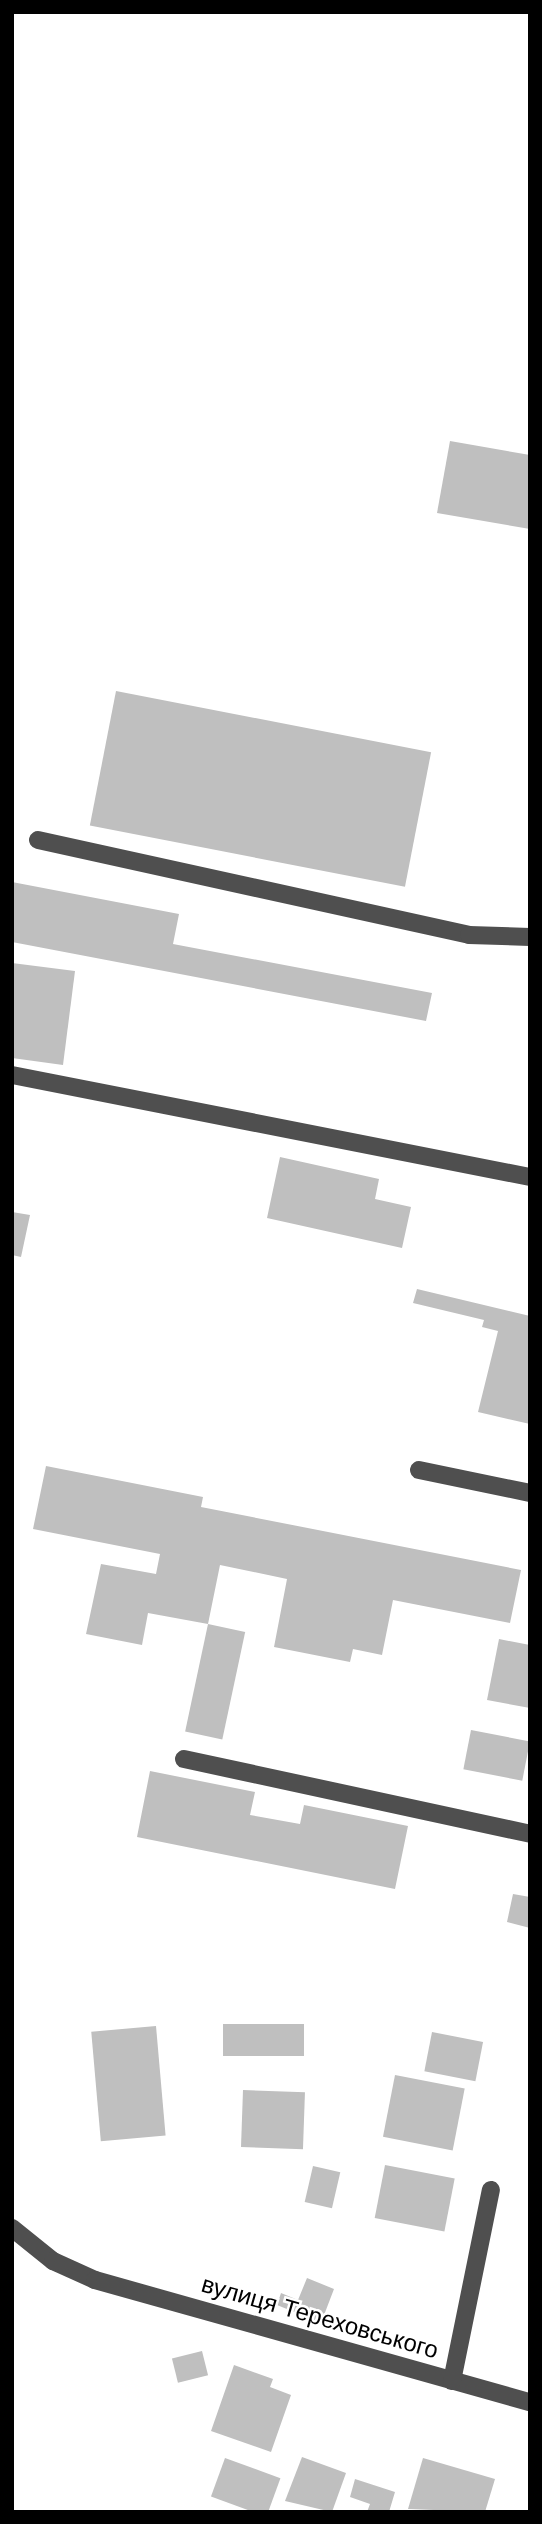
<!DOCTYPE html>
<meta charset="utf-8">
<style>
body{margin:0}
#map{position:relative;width:542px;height:2524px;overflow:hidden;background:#fff;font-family:Arial,sans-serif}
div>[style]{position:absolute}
.building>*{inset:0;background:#bfbfbf;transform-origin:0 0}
.minor>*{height:18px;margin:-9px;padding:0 9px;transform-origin:9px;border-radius:9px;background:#4f4f4f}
span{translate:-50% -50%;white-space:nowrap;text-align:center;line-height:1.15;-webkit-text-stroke:5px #fff;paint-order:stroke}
.street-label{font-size:24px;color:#000}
.frame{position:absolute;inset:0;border:14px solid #000;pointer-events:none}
</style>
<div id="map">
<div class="building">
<i style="clip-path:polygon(450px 441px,530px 455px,530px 529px,437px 513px)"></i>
<i style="left:116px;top:691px;width:321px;height:137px;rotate:11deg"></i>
<i style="clip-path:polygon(12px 882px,179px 914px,173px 944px,432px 993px,426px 1021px,12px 942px)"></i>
<i style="clip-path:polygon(12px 963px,75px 971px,63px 1065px,12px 1058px)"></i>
<i style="clip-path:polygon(280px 1157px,379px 1179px,375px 1199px,411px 1207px,402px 1248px,267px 1218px)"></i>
<i style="clip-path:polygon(12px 1212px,30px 1215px,21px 1257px,12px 1255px)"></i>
<i style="clip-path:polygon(417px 1289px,530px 1316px,530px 1424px,478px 1412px,498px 1331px,482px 1327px,484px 1320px,413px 1303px)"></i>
<i style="clip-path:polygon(46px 1466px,203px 1497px,201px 1507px,521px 1570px,510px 1623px,393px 1600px,382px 1655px,353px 1649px,350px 1662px,274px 1647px,287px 1579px,220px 1565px,208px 1624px,148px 1613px,142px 1645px,86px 1634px,101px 1564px,156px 1574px,160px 1554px,33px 1529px)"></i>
<i style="left:208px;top:1624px;width:38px;height:110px;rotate:12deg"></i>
<i style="clip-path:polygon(499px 1639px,530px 1645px,530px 1708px,487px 1700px)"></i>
<i style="left:471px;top:1730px;width:60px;height:40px;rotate:11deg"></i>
<i style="clip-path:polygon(150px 1771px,255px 1792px,250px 1815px,300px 1824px,304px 1805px,408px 1826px,395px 1889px,137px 1837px)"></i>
<i style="clip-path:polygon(513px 1894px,530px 1897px,530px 1928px,507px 1922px)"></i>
<i style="left:304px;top:2024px;width:32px;height:81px;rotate:90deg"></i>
<i style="left:156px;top:2026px;width:110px;height:65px;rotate:85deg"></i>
<i style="left:432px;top:2032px;width:52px;height:40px;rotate:11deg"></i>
<i style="left:395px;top:2075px;width:71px;height:63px;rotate:11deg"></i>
<i style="left:243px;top:2090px;width:62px;height:57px;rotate:2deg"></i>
<i style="left:385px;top:2165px;width:71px;height:54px;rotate:11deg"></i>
<i style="left:313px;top:2166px;width:28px;height:37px;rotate:13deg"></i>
<i style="clip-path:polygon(307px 2278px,334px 2289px,321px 2323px,277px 2305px,281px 2293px,298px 2300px)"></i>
<i style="left:202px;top:2351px;width:25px;height:31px;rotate:76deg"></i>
<i style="clip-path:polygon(234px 2365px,273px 2379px,270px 2387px,291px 2395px,271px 2452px,211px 2431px)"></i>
<i style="clip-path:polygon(302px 2457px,346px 2473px,332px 2512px,285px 2501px)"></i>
<i style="left:225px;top:2458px;width:59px;height:41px;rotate:20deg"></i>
<i style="clip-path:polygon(423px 2458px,495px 2479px,485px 2512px,408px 2509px)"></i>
<i style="clip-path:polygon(355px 2479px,395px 2492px,389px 2512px,367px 2512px,370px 2504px,350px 2497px)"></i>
</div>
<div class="minor">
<i style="left:38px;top:840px;width:441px;rotate:12.4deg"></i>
<i style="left:469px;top:935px;width:61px;rotate:1.9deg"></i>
<i style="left:12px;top:1075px;width:528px;rotate:11.14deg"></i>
<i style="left:419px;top:1470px;width:113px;rotate:11.7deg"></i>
<i style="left:184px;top:1759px;width:354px;rotate:12.2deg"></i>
<i style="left:12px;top:2228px;width:53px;rotate:38.8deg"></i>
<i style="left:53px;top:2261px;width:46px;rotate:24.3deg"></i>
<i style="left:95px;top:2280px;width:452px;rotate:15.7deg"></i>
<i style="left:452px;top:2381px;width:195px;rotate:-78.5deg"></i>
</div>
<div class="street-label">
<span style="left:320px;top:2317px;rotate:16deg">вулиця Тереховського</span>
</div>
<div class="frame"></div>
</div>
